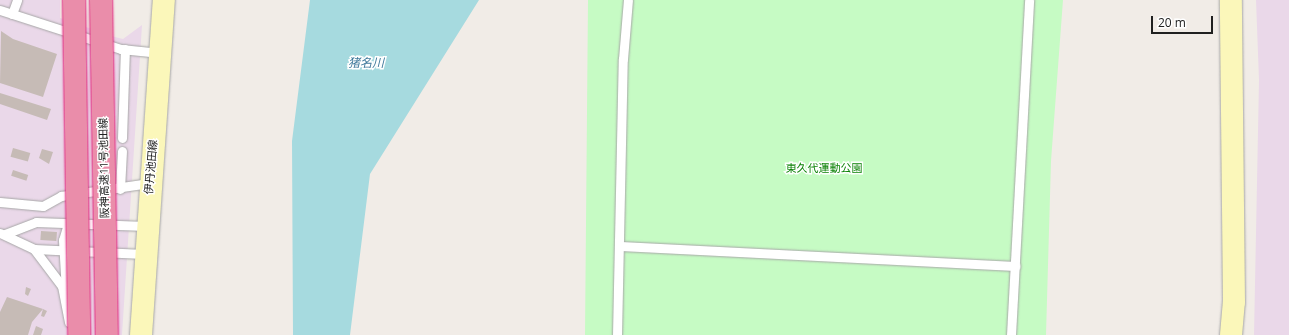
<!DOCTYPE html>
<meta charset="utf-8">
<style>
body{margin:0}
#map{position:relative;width:1289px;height:335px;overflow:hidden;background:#f1ece7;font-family:"Open Sans","Noto Sans JP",sans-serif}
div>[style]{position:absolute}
.industrial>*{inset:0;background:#ead8e9}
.park>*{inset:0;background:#c6fbc4}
.water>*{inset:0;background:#a6dadf}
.building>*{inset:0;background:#c6bbb6;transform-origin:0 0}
.roads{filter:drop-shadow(0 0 1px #a7a7a7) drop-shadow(0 0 1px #a7a7a7)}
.lane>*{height:9px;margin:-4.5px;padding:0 4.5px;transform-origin:4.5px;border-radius:4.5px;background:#fff}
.secondary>*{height:22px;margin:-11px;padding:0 11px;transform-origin:11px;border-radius:11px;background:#fbf7ba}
.bridges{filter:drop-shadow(0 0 1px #e0237b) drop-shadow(0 0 1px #e0237b)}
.highway-bridge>*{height:22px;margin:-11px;padding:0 11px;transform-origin:11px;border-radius:11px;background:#ea8daa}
span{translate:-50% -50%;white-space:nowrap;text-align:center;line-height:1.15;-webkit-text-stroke:3px #fff;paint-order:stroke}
.street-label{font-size:11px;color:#202020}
.park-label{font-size:11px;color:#0e8409}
.water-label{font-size:12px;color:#417a9c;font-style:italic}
.scale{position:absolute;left:1151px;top:16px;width:62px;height:18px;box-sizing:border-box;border:2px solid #202020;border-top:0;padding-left:5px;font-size:12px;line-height:14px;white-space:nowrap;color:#202020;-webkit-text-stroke:3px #fff;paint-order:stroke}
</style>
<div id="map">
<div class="industrial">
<i style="clip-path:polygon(0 0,60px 0,60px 18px,115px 37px,123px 39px,142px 25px,122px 335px,0 335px)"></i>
<i style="clip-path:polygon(1256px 0,1289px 0,1289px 335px,1254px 335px,1259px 80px)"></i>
</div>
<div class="park">
<i style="clip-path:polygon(588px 0,1063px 0,1051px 161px,1046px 335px,585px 335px)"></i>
</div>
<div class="water">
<i style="clip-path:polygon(310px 0,479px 0,370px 174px,350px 335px,293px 335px,292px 141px)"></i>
</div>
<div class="building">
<i style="clip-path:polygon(1px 31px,13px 39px,57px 54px,43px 97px,0 83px)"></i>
<i style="clip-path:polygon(0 93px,51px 109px,47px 120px,0 104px)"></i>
<i style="left:13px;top:148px;width:18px;height:9px;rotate:16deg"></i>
<i style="clip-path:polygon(42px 149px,53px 152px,49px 164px,39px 158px)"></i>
<i style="left:13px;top:170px;width:16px;height:6px;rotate:18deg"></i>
<i style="left:41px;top:231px;width:16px;height:9px;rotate:4deg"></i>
<i style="clip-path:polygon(26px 287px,31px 289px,28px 296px,25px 294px)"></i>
<i style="clip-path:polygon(7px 297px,43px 309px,32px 322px,28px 335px,0 335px,0 312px)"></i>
<i style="clip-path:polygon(43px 309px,47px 311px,44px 317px,41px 316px)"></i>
<i style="clip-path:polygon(36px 326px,43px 329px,41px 335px,33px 335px)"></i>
</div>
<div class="roads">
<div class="lane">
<i style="left:0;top:10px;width:127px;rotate:17.9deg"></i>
<i style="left:121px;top:49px;width:39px;rotate:6deg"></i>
<i style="left:12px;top:14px;width:15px;rotate:-70deg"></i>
<i style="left:122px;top:138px;width:89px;rotate:-88.1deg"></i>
<i style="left:120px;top:189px;width:38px;rotate:-87deg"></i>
<i style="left:0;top:202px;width:43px;rotate:5.3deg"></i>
<i style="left:43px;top:206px;width:21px;rotate:-29deg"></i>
<i style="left:61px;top:196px;width:89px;rotate:-8.4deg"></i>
<i style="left:0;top:233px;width:38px;rotate:25deg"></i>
<i style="left:34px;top:249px;width:110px;rotate:2.6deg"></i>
<i style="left:5px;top:234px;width:33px;rotate:-21deg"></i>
<i style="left:36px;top:222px;width:110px;rotate:2.1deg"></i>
<i style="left:620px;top:246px;width:396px;rotate:2.9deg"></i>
<i style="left:34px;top:249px;width:46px;rotate:52.9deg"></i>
<i style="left:62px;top:286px;width:37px;rotate:79deg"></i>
<i style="left:66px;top:291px;width:51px;rotate:-93.4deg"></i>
<i style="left:63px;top:240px;width:17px;rotate:-73deg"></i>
<i style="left:617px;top:335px;width:276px;rotate:-88.8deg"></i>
<i style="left:623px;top:59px;width:59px;rotate:-85.2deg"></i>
<i style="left:1011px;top:335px;width:335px;rotate:-86.9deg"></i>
</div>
<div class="secondary">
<i style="left:141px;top:335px;width:336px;rotate:-86.1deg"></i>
<i style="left:1231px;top:335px;width:33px;rotate:-85deg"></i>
<i style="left:1234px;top:302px;width:302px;rotate:-90.6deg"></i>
</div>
</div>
<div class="bridges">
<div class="highway-bridge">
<i style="left:74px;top:0;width:335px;rotate:89.1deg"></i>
<i style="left:101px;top:0;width:335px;rotate:89deg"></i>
</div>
</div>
<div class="street-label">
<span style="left:151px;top:167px;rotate:-85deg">伊丹池田線</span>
<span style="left:104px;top:168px;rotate:-91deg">阪神高速11号池田線</span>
</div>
<div class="park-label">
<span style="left:824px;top:168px">東久代運動公園</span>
</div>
<div class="water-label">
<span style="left:366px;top:63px">猪名川</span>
</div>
<div class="scale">20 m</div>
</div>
